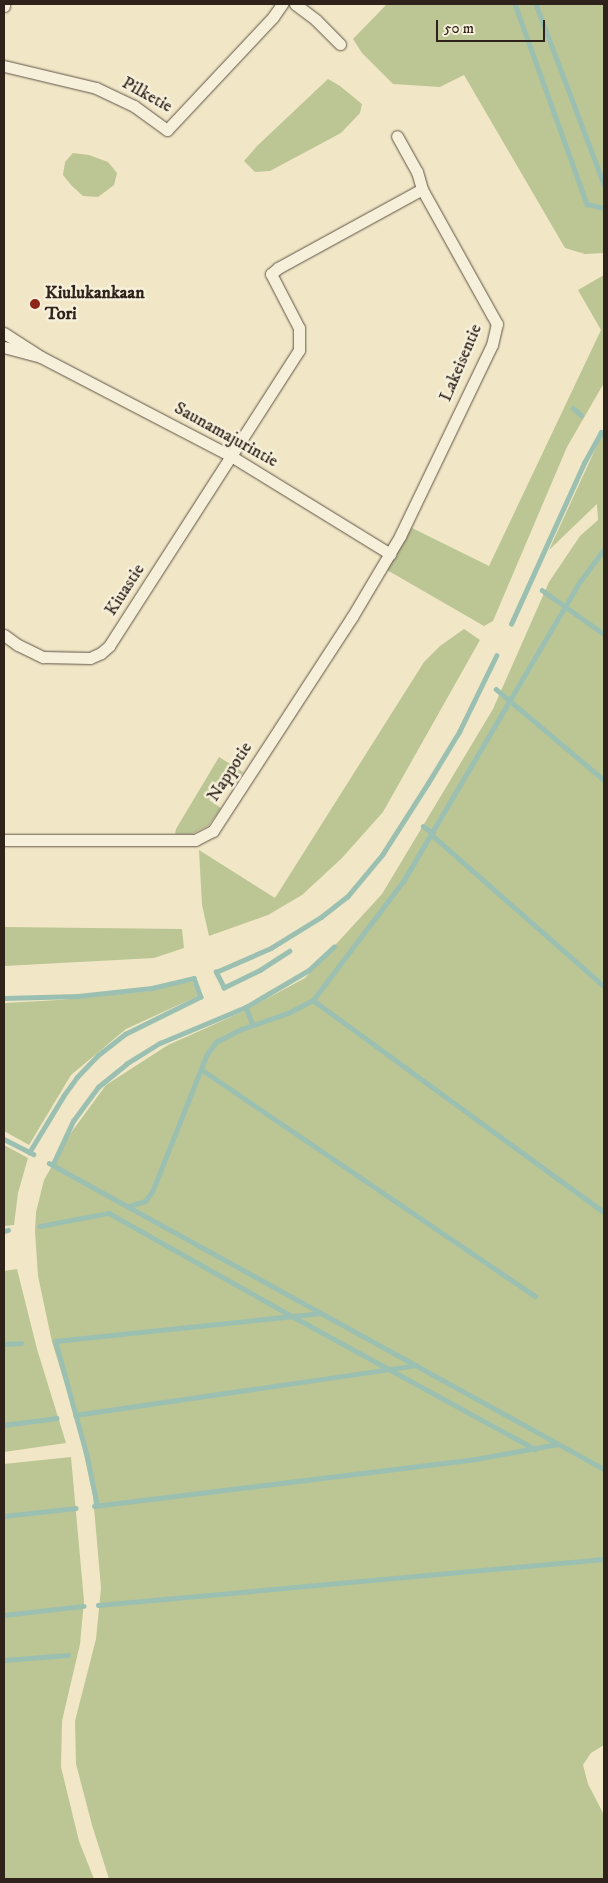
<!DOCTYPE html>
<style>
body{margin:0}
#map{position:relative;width:608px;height:1883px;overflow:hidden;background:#f1e7c6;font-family:"IM FELL DW Pica",serif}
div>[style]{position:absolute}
.green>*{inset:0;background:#bcc594}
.stream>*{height:4.5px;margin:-2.25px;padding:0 2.25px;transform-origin:2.25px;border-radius:2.25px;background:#9bc0b1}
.roads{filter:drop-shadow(0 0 1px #5f5346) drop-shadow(0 0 1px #5f5346)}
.street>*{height:11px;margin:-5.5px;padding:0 5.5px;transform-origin:5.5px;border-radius:5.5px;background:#f6efda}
.dots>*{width:14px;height:14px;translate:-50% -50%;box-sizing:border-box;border:2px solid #f6efda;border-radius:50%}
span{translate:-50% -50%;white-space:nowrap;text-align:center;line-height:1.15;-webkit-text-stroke:5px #f6efda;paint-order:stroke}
.street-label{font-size:18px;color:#2e221b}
.poi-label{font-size:18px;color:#2e221b;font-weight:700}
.left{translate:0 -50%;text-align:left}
.frame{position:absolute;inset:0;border:5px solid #2e221b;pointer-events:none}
.scale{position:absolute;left:436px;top:20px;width:109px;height:22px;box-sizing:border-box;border:2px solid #2e221b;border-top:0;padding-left:6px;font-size:15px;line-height:18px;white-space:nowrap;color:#2e221b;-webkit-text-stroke:4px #f6efda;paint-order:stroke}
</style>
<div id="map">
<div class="green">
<i style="clip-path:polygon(387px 4px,604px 4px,604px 253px,585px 254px,565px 248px,464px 75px,440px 87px,393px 84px,362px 53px,353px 39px)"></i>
<i style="clip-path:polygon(328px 79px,340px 86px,362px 104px,360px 113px,341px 133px,270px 171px,255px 172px,244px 161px,257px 146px)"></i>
<i style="clip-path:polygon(73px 153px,89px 155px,108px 162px,117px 173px,114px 185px,98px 197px,83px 196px,71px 185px,63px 175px,65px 162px)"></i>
<i style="clip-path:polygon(604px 275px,604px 383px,567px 447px,493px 621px,484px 626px,387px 570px,412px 528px,489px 566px,601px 330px,578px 290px)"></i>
<i style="clip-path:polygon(604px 430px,604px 1745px,591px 1753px,583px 1765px,588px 1784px,604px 1815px,604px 1879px,109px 1879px,92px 1825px,76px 1764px,75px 1721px,96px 1639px,101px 1588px,93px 1496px,77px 1422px,52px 1342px,38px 1276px,35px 1231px,36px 1212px,44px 1180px,70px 1134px,106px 1085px,168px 1045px,242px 1012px,305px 978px,382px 894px,493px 709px,549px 582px,580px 536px,598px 520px,597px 504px,549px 550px)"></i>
<i style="clip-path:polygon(464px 629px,480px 640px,383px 812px,342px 858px,302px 895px,268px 915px,209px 936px,202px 905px,199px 850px,275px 898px,424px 662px,440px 646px)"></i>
<i style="clip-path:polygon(219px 757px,243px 772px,236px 783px,225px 776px,209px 800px,221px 808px,208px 826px,192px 834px,175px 834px,176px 829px)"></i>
<i style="clip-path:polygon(4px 927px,182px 929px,184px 948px,154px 958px,4px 966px)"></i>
<i style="clip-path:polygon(192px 980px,198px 996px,126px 1029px,71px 1075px,29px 1145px,4px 1131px,4px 1003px,59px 1000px,151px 991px)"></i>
<i style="clip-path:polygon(4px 1145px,28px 1158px,18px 1193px,14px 1225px,4px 1226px)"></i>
<i style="clip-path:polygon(17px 1269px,37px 1349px,66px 1443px,4px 1452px,4px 1271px)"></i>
<i style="clip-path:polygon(71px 1457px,84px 1601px,80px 1644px,62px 1721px,61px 1767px,79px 1841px,94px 1879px,4px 1879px,4px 1464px)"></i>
</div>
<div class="stream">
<i style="left:515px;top:4px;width:213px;rotate:70.2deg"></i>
<i style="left:587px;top:204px;width:17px;rotate:13deg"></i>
<i style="left:536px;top:4px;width:192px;rotate:69.3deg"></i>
<i style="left:573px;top:408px;width:11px;rotate:41deg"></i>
<i style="left:542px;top:590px;width:76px;rotate:35.4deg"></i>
<i style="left:511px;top:624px;width:177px;rotate:-65.6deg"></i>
<i style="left:584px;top:463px;width:35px;rotate:-61deg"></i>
<i style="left:601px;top:432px;width:4px;rotate:45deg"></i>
<i style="left:496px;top:689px;width:141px;rotate:40.1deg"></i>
<i style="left:423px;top:826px;width:12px;rotate:35deg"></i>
<i style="left:432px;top:835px;width:229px;rotate:41.3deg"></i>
<i style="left:290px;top:951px;width:35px;rotate:147deg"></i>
<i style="left:261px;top:970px;width:41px;rotate:154.1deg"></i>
<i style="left:224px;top:988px;width:18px;rotate:-117deg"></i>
<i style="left:216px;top:972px;width:60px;rotate:-23.6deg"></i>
<i style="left:271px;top:948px;width:59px;rotate:-31.8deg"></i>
<i style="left:321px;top:917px;width:33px;rotate:-38deg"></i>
<i style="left:347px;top:897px;width:55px;rotate:-50.2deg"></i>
<i style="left:382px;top:855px;width:85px;rotate:-57.4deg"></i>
<i style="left:428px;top:783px;width:60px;rotate:-58.7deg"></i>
<i style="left:459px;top:732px;width:85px;rotate:-64deg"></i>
<i style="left:4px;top:998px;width:74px;rotate:-1.5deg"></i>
<i style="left:78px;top:996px;width:74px;rotate:-6.2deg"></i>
<i style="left:152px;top:988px;width:43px;rotate:-13.4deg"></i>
<i style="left:194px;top:978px;width:20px;rotate:70deg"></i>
<i style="left:201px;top:997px;width:84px;rotate:153.7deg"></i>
<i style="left:126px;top:1034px;width:36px;rotate:142deg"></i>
<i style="left:98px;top:1056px;width:30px;rotate:134deg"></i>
<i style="left:77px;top:1078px;width:22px;rotate:126deg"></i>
<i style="left:64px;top:1096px;width:66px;rotate:121.3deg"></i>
<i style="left:313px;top:1000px;width:360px;rotate:36.1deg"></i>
<i style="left:246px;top:1007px;width:19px;rotate:69deg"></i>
<i style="left:201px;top:1069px;width:404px;rotate:34.2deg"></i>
<i style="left:4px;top:1139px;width:33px;rotate:27deg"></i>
<i style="left:49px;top:1163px;width:634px;rotate:28.87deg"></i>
<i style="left:53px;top:1164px;width:47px;rotate:-65.1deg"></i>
<i style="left:73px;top:1121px;width:42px;rotate:-53.7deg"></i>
<i style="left:98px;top:1087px;width:36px;rotate:-39deg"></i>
<i style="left:126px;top:1064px;width:40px;rotate:-32deg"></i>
<i style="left:160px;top:1043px;width:93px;rotate:-22.7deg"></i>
<i style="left:246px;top:1007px;width:73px;rotate:-30.4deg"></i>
<i style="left:309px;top:970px;width:34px;rotate:-43deg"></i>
<i style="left:129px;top:1206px;width:17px;rotate:-17deg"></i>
<i style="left:145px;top:1201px;width:11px;rotate:-52deg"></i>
<i style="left:152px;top:1192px;width:149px;rotate:-68.3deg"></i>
<i style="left:207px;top:1054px;width:15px;rotate:-53deg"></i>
<i style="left:216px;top:1042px;width:29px;rotate:-27deg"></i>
<i style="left:242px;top:1029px;width:49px;rotate:-19.2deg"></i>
<i style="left:288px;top:1013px;width:28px;rotate:-27deg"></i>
<i style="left:313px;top:1000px;width:151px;rotate:-52.8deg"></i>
<i style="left:404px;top:880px;width:348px;rotate:-59.5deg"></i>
<i style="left:581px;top:580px;width:39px;rotate:-53deg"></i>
<i style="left:40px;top:1226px;width:70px;rotate:-10.7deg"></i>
<i style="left:109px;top:1213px;width:210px;rotate:29.4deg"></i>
<i style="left:292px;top:1316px;width:277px;rotate:28.7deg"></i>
<i style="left:4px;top:1231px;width:4px;rotate:-14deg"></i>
<i style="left:4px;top:1344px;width:17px;rotate:-3deg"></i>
<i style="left:75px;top:1415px;width:345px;rotate:-8.3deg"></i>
<i style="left:4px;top:1425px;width:53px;rotate:-7.5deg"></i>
<i style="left:94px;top:1506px;width:379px;rotate:-7deg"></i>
<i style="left:470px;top:1460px;width:89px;rotate:-10.3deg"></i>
<i style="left:97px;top:1506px;width:50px;rotate:-101.5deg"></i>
<i style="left:87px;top:1457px;width:120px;rotate:-105.4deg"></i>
<i style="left:55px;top:1341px;width:266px;rotate:-6deg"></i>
<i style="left:4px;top:1516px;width:72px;rotate:-6.3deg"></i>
<i style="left:98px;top:1605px;width:508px;rotate:-5.19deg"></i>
<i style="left:4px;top:1615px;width:80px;rotate:-6.5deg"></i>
<i style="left:4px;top:1660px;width:64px;rotate:-4.5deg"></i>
</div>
<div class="roads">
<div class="street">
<i style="left:295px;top:4px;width:26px;rotate:37deg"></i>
<i style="left:316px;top:20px;width:34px;rotate:45deg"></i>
<i style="left:4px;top:6px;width:2px;rotate:-90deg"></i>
<i style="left:4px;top:66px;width:95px;rotate:13.4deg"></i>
<i style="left:96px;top:88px;width:42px;rotate:25.3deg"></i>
<i style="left:134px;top:106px;width:41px;rotate:36deg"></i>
<i style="left:167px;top:130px;width:155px;rotate:-46.8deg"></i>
<i style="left:273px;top:17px;width:16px;rotate:-55deg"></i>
<i style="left:4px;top:333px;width:44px;rotate:33deg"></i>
<i style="left:41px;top:357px;width:38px;rotate:-165deg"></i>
<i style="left:41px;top:357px;width:214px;rotate:27.5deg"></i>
<i style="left:231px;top:456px;width:187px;rotate:31.6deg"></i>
<i style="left:4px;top:635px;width:17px;rotate:36deg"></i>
<i style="left:18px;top:645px;width:28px;rotate:26deg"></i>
<i style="left:43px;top:657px;width:47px;rotate:1.2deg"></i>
<i style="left:90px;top:658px;width:12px;rotate:-24deg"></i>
<i style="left:101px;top:653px;width:11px;rotate:-41deg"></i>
<i style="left:109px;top:646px;width:352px;rotate:-57.3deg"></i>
<i style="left:299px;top:350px;width:22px;rotate:-90deg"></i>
<i style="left:299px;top:328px;width:61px;rotate:-117.4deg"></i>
<i style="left:271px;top:274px;width:9px;rotate:-41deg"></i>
<i style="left:278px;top:268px;width:164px;rotate:-28.7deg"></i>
<i style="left:4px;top:840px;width:191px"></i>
<i style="left:195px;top:840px;width:20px;rotate:-27deg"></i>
<i style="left:213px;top:831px;width:255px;rotate:-57deg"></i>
<i style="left:352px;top:617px;width:94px;rotate:-59.3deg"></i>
<i style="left:400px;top:536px;width:212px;rotate:-64.3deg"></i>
<i style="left:492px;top:345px;width:22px;rotate:-77deg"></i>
<i style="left:497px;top:324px;width:154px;rotate:-119.1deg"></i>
<i style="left:422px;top:189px;width:18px;rotate:-106deg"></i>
<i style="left:417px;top:172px;width:41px;rotate:-119.1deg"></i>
</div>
</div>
<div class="dots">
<i style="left:35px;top:304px;background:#8f2418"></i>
</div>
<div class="street-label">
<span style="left:147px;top:95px;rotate:29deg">Pilketie</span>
<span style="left:461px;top:363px;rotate:-67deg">Lakeisentie</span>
<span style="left:226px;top:435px;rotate:29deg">Saunamajurintie</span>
<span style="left:125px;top:590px;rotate:-57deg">Kiuastie</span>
<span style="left:230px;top:772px;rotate:-57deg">Nappotie</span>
</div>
<div class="poi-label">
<span class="left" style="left:45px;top:304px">Kiulukankaan<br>Tori</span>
</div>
<div class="frame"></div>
<div class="scale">50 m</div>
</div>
